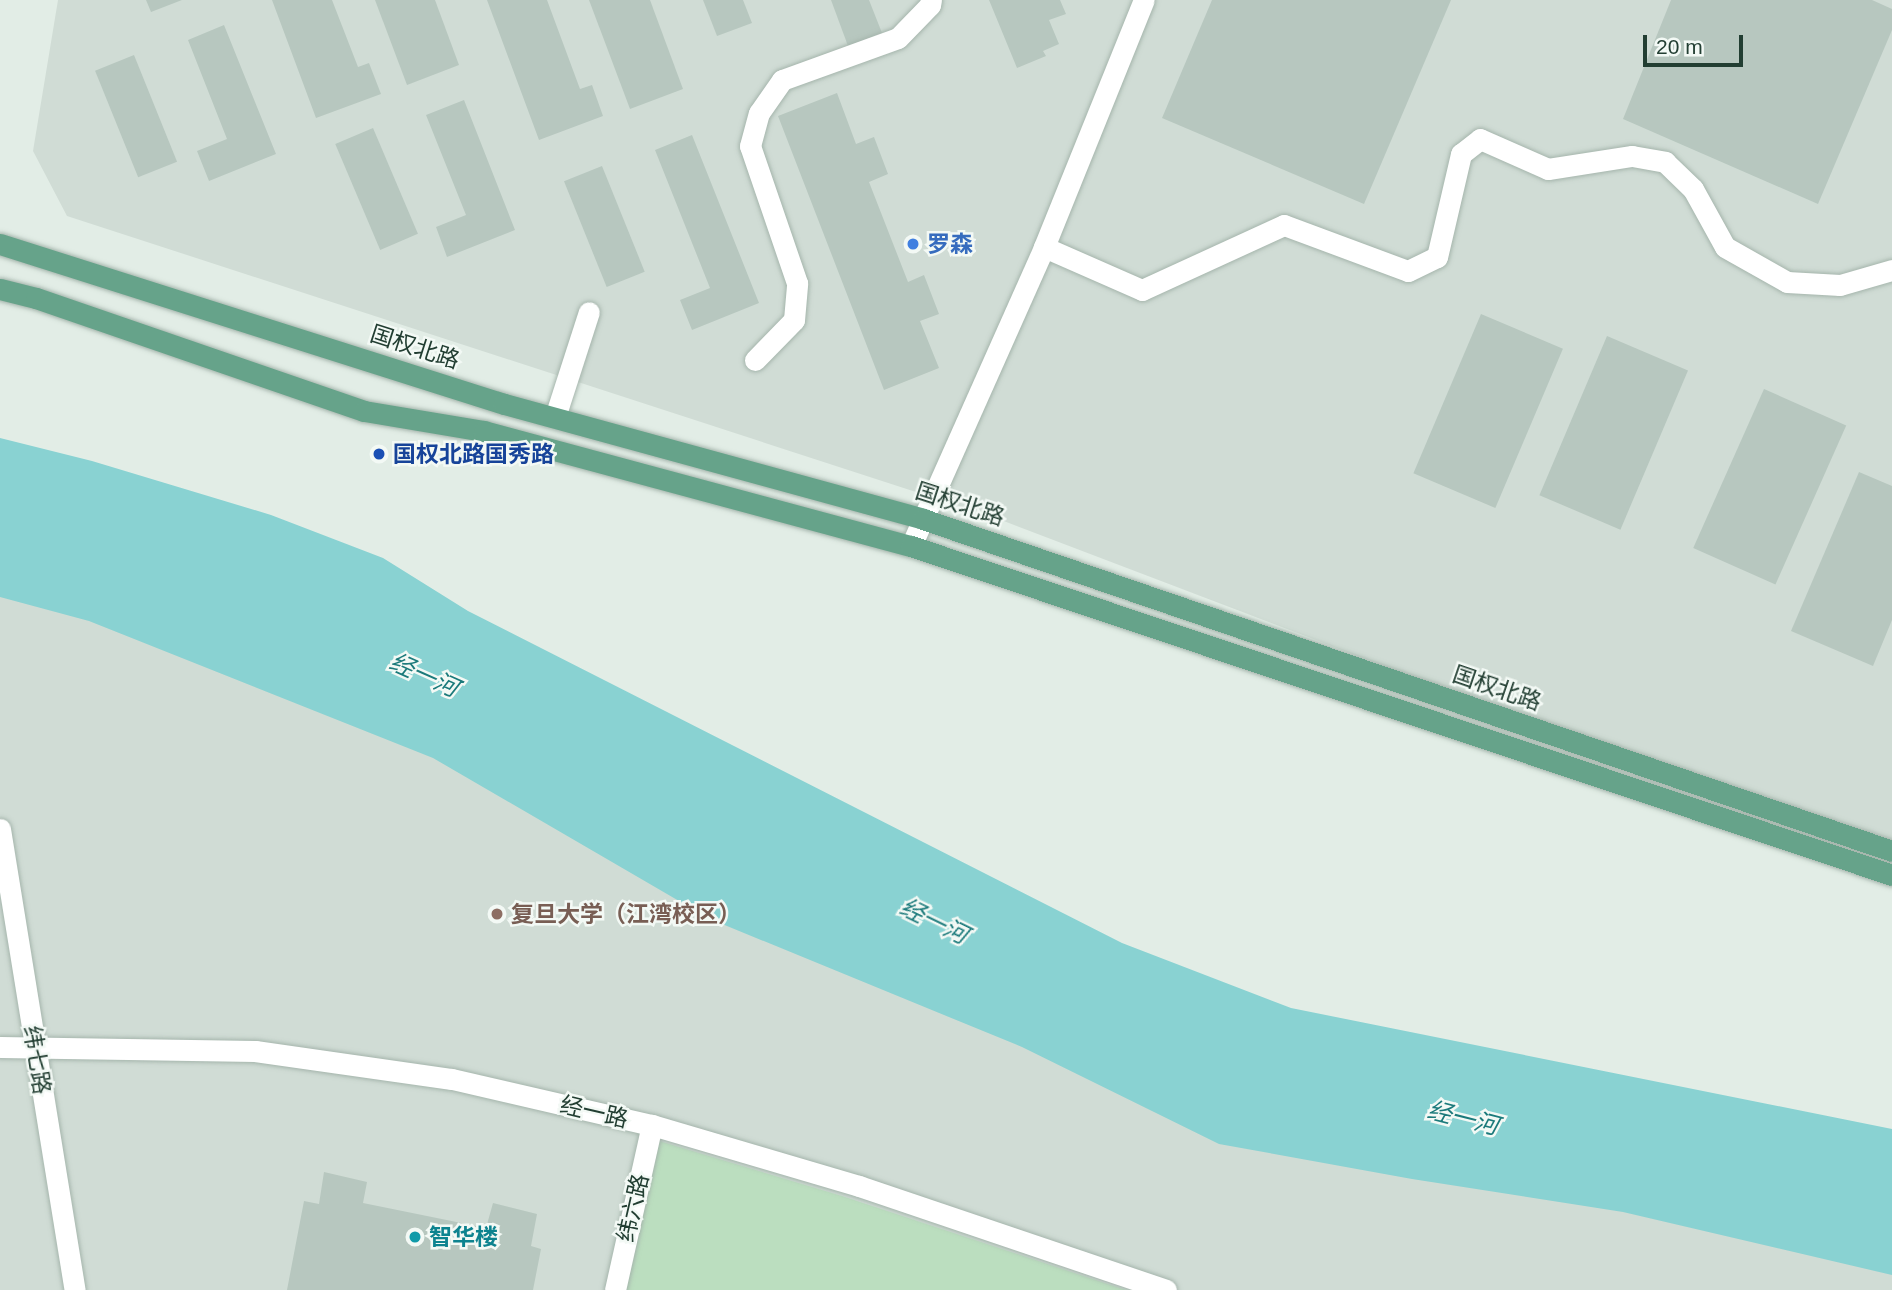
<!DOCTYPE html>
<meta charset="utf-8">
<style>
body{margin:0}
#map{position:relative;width:1892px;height:1290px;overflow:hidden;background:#e2ede6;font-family:Helvetica,"Noto Sans SC",sans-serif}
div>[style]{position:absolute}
.built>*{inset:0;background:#d0dcd5}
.green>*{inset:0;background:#bbdebf}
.water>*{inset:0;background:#89d2d2}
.building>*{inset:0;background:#b7c7bf;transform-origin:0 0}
.roads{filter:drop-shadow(0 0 2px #a5b5ac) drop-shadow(0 0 2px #a5b5ac)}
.minor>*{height:21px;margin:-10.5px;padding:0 10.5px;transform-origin:10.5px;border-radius:10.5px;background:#fff}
.major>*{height:21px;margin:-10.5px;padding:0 10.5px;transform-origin:10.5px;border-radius:10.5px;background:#66a38a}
.dots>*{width:19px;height:19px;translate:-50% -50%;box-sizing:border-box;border:4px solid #f3f9f5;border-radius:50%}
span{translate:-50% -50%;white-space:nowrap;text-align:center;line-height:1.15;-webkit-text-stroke:5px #f3f9f5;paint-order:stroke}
.shop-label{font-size:23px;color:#366cbe;font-weight:700}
.left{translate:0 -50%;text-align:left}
.street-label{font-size:23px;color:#223e32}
.transit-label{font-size:23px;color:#164399;font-weight:700}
.education-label{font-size:23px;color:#785e54;font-weight:700}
.culture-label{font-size:23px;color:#0d838f;font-weight:700}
.water-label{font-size:24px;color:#1b7a7b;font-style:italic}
.scale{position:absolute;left:1643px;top:35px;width:100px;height:32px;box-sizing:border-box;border:4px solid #223e32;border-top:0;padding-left:9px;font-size:21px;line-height:24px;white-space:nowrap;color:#223e32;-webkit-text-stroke:5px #f3f9f5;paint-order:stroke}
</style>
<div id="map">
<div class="built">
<i style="clip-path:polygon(58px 0,1892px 0,1892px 860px,996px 518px,67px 216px,33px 151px)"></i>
<i style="clip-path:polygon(0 491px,1263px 1045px,1892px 1186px,1892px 1290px,0 1290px)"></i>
</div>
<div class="green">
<i style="clip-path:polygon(656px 1140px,842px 1196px,1126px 1290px,623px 1290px)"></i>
</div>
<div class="water">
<i style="clip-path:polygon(0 438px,92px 461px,271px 515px,383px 558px,468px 611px,1122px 943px,1291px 1008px,1892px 1129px,1892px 1275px,1623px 1212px,1412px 1179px,1219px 1144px,1022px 1047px,710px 919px,433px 758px,89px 621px,0 597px)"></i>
</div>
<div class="building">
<i style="clip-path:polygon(146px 0,182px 0,151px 12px)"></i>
<i style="clip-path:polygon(272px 0,332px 0,358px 67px,369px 63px,381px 94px,316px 118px)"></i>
<i style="clip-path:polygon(375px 0,435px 0,459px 65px,407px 85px)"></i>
<i style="clip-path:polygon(487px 0,547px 0,580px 89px,592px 85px,603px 116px,539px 140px)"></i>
<i style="clip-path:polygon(589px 0,650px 0,683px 89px,630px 109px)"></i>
<i style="clip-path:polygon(703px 0,743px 0,752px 23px,717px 36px)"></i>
<i style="clip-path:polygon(831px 0,869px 0,882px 33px,848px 46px)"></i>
<i style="clip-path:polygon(989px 0,1060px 0,1066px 14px,1049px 20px,1059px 44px,1043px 51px,1046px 56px,1017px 68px)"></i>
<i style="clip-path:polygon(1212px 0,1451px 0,1364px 204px,1162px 118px)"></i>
<i style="clip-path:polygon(1671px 0,1872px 0,1892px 9px,1892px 30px,1818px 204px,1623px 119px)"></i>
<i style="clip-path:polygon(224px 25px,276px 154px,209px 181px,197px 151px,227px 139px,188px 40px)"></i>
<i style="left:134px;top:55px;width:115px;height:42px;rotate:68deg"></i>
<i style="clip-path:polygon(837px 93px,856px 144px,874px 137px,888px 174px,869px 182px,908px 282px,924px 275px,939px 314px,920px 321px,939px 368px,884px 390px,778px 116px)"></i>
<i style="clip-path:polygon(464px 100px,515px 230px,447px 257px,436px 227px,466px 215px,426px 115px)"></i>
<i style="left:373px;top:128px;width:115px;height:41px;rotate:67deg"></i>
<i style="clip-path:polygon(692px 135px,759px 303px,692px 330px,680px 300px,710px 288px,655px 150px)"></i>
<i style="left:602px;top:166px;width:114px;height:41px;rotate:68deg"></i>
<i style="left:1481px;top:314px;width:89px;height:173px;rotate:23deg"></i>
<i style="left:1607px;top:336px;width:88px;height:173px;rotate:23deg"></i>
<i style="left:1764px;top:389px;width:90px;height:174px;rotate:24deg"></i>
<i style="clip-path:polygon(1859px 472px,1892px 486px,1892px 620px,1873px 666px,1791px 631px)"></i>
<i style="clip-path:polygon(324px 1172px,367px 1182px,363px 1203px,486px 1228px,493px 1203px,537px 1214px,531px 1246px,541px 1249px,533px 1290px,287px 1290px,304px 1201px,319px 1204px)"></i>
</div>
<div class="roads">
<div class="minor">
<i style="left:1044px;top:247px;width:107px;rotate:23.7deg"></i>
<i style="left:1142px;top:290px;width:156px;rotate:-24.6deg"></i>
<i style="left:1284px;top:225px;width:132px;rotate:20.4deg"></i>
<i style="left:1408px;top:271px;width:32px;rotate:-26deg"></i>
<i style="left:1437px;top:257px;width:106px;rotate:-76.9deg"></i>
<i style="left:1461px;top:154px;width:24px;rotate:-38deg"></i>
<i style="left:1480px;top:139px;width:74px;rotate:23.8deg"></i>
<i style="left:1548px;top:169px;width:85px;rotate:-8.8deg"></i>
<i style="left:1632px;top:156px;width:34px;rotate:10deg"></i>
<i style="left:1665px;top:162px;width:39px;rotate:44deg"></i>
<i style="left:1693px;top:189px;width:66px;rotate:61.1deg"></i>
<i style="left:1725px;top:247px;width:71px;rotate:29.4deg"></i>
<i style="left:1787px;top:282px;width:53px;rotate:3.2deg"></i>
<i style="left:1840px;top:285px;width:54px;rotate:-16.1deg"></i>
<i style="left:755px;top:360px;width:56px;rotate:-45.7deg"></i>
<i style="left:794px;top:320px;width:37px;rotate:-85deg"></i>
<i style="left:797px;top:283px;width:145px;rotate:-108.9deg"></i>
<i style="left:750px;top:146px;width:34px;rotate:-75deg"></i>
<i style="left:759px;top:113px;width:40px;rotate:-55.1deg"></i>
<i style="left:782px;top:80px;width:123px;rotate:-19.9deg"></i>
<i style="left:898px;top:38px;width:46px;rotate:-45.9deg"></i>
<i style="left:930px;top:5px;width:5px;rotate:-79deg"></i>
<i style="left:555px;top:417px;width:110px;rotate:-72.1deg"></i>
<i style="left:911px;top:546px;width:327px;rotate:-66deg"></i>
<i style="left:1044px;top:247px;width:266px;rotate:-68deg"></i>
<i style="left:0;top:829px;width:467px;rotate:80.8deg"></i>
<i style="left:0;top:1047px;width:255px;rotate:0.9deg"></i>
<i style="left:255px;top:1051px;width:199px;rotate:8.1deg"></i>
<i style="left:452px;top:1079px;width:205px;rotate:13deg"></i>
<i style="left:652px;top:1125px;width:216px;rotate:16.4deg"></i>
<i style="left:859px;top:1186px;width:324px;rotate:18.7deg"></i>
<i style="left:615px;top:1290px;width:169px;rotate:-77.4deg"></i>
</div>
<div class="major">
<i style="left:0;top:244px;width:529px;rotate:17.61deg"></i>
<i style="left:504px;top:404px;width:434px;rotate:15.3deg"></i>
<i style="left:923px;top:519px;width:1024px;rotate:18.91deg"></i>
<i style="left:0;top:289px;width:37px;rotate:14deg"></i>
<i style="left:36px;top:298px;width:347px;rotate:19deg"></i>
<i style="left:364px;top:411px;width:122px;rotate:9.5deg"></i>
<i style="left:484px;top:431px;width:442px;rotate:15.1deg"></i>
<i style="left:911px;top:546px;width:1035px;rotate:18.54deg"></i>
</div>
</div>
<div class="dots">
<i style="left:913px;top:244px;background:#3f7fe0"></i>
<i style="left:379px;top:454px;background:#1a4fb4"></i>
<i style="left:497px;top:914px;background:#8d6e63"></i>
<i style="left:415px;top:1237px;background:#0f9aa8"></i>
</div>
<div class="shop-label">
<span class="left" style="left:927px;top:244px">罗森</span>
</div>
<div class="street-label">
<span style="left:415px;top:347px;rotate:18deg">国权北路</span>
<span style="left:960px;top:504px;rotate:18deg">国权北路</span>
<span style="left:1497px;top:688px;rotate:19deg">国权北路</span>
<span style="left:37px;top:1060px;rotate:81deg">纬七路</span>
<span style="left:594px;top:1112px;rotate:13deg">经一路</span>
<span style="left:633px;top:1208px;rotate:-77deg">纬六路</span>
</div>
<div class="transit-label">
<span class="left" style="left:393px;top:454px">国权北路国秀路</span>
</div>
<div class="education-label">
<span class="left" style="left:511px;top:914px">复旦大学（江湾校区）</span>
</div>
<div class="culture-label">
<span class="left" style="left:429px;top:1237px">智华楼</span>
</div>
<div class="water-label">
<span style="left:424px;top:675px;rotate:24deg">经一河</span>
<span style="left:934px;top:921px;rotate:26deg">经一河</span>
<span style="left:1463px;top:1118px;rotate:14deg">经一河</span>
</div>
<div class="scale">20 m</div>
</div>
